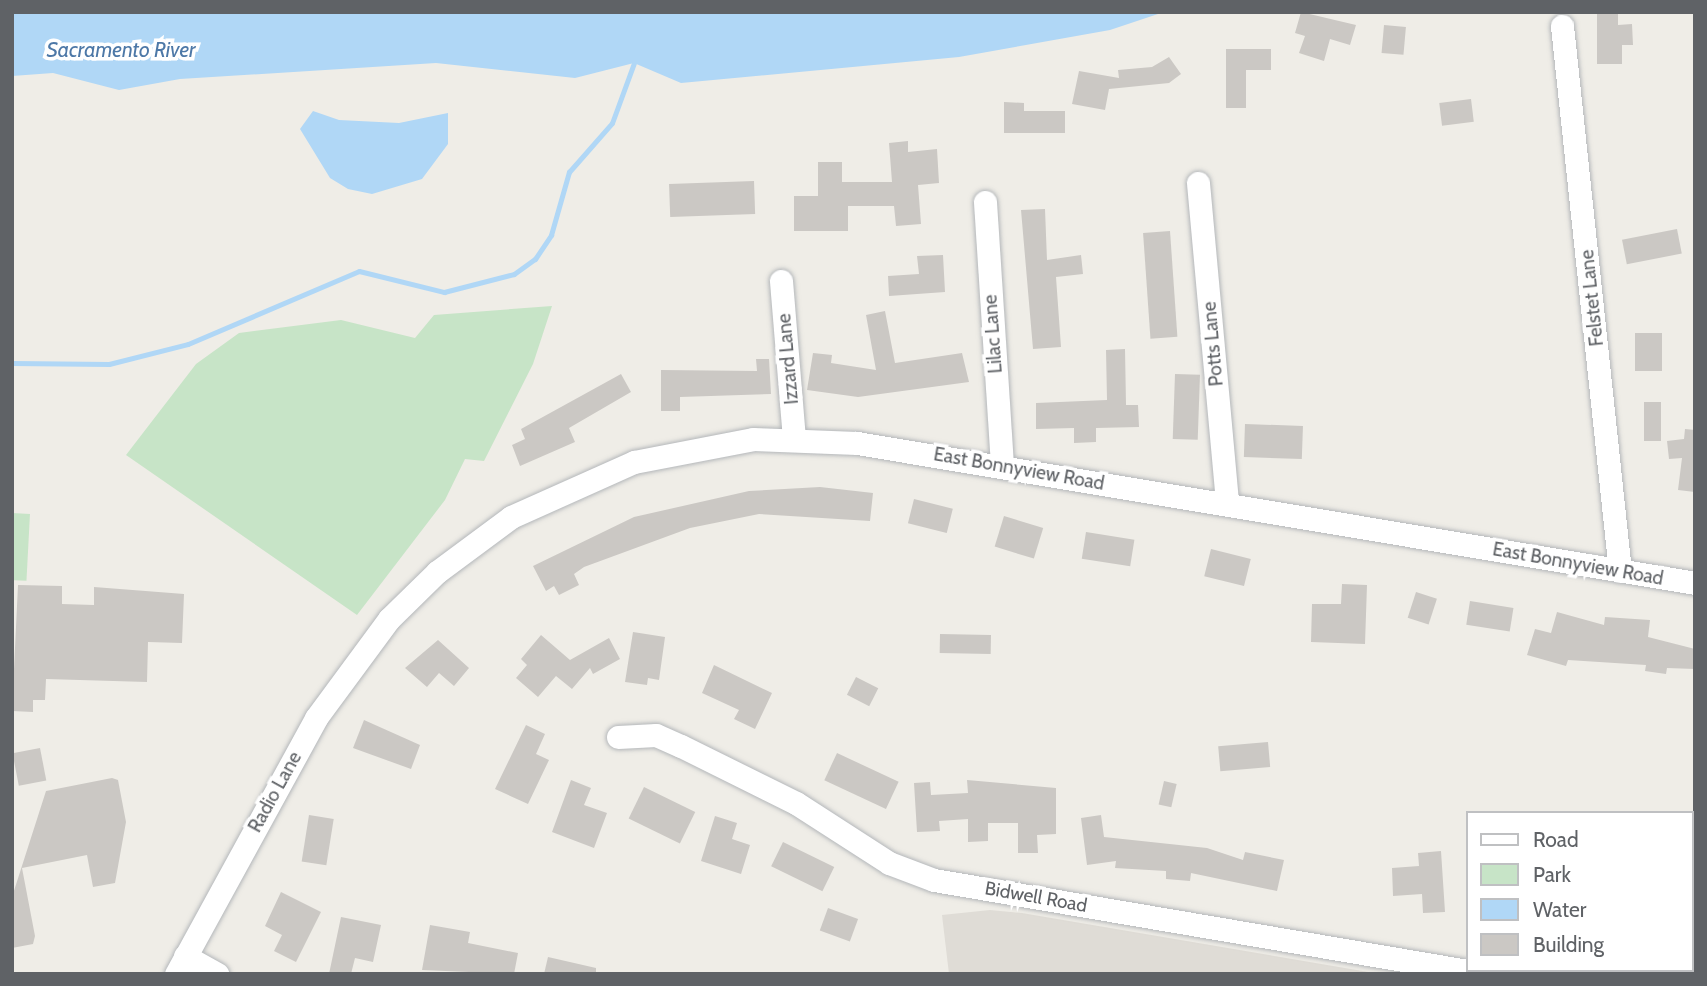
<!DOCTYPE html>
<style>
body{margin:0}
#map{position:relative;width:1707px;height:986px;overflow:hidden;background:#efede7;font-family:Cabin,sans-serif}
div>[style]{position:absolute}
.education>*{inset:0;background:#dfdcd6}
.green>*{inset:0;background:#c7e4c7;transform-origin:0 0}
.water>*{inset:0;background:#b0d7f6}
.stream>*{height:5px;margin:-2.5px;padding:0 2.5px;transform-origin:2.5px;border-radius:2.5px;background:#b0d7f6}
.building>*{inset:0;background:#cbc8c4;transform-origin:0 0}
.roads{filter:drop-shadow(0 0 2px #b4b7ba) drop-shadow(0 0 2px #b4b7ba)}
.minor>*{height:23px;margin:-11.5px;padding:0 11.5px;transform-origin:11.5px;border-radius:11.5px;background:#fff}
span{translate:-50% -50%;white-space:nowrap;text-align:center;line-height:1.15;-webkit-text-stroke:7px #fff;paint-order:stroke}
.street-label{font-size:19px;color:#5f6266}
.water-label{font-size:21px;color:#4d78a7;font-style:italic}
.frame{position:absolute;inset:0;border:14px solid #5f6266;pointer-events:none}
.legend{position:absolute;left:1466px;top:811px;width:228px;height:161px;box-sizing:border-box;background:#fff;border:2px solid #bfc0c2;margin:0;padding:9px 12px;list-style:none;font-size:21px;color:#5f6266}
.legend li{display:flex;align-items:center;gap:14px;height:35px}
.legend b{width:35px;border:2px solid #bfc0c2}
</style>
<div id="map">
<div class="education">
<i style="clip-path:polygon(990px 910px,1022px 913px,1380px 974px,949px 974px,942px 915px)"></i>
</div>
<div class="green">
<i style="clip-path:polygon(552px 306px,533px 364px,484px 461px,465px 459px,445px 500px,357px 615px,126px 455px,196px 364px,239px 333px,341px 320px,415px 338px,434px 315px)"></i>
<i style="left:12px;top:513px;width:18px;height:67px;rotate:3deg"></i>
</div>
<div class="water">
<i style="clip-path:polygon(12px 12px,1164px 12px,1110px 30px,959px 57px,681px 83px,634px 63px,575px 78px,436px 63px,180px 79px,119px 90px,53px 73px,12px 76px)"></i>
<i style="clip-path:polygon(313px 111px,339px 120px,399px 123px,448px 113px,448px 144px,422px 179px,372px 194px,348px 189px,330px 178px,300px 129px)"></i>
</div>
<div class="stream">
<i style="left:12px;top:363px;width:97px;rotate:0.6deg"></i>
<i style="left:109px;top:364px;width:81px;rotate:-14.2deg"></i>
<i style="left:188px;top:344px;width:186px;rotate:-23.1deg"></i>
<i style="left:359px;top:271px;width:88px;rotate:13.9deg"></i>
<i style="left:444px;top:292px;width:72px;rotate:-14.4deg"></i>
<i style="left:514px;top:274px;width:26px;rotate:-36deg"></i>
<i style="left:535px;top:259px;width:29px;rotate:-56deg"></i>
<i style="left:551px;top:235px;width:66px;rotate:-74.1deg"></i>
<i style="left:569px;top:172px;width:65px;rotate:-48.7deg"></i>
<i style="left:612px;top:123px;width:64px;rotate:-69.9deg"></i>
</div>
<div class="building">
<i style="clip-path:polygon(1301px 12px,1356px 25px,1350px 45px,1330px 39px,1324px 61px,1299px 53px,1305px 36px,1295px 33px)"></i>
<i style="clip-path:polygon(1597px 13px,1618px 13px,1618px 25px,1632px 24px,1633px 45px,1622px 45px,1622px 64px,1597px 64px)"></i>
<i style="left:1384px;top:25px;width:22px;height:28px;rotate:5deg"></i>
<i style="clip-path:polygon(1226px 49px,1271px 49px,1271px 70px,1246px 70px,1246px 108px,1226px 108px)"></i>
<i style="clip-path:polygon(1169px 57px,1181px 74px,1169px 83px,1109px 89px,1105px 110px,1072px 104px,1079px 71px,1119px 78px,1118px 70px,1152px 67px)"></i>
<i style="left:1471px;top:99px;width:23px;height:32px;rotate:83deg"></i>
<i style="clip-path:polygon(1004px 102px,1024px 103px,1024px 111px,1065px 111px,1065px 133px,1004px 133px)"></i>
<i style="clip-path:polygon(908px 141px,908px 152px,937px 149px,939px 183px,918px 185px,921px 224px,896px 226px,894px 206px,848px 206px,848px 231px,794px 231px,794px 196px,818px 196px,818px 162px,842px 162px,842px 182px,892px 182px,889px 143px)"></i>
<i style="left:754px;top:181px;width:33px;height:85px;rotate:88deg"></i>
<i style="clip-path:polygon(1045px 209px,1047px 260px,1081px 255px,1083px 274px,1056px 277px,1061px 347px,1033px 349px,1021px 210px)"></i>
<i style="left:1677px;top:229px;width:25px;height:56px;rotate:79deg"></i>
<i style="left:1170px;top:231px;width:106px;height:27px;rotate:86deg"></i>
<i style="clip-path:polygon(943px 255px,945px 292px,889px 296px,888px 276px,919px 274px,917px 256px)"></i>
<i style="clip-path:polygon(885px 311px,895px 363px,962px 353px,969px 382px,858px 397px,807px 390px,813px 353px,832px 355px,831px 363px,876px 370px,866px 315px)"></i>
<i style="left:1635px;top:333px;width:27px;height:38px"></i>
<i style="clip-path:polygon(1125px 349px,1126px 405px,1138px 405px,1139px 427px,1096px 428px,1096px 442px,1074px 443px,1074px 428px,1036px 429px,1036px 403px,1107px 400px,1106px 350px)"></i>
<i style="clip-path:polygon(756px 359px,769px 359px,771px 394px,680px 397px,680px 411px,661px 411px,661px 370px,757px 371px)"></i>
<i style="clip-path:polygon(621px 374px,631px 392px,569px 428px,575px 442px,520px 466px,512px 445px,525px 439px,521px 429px)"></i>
<i style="left:1175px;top:374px;width:25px;height:65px;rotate:2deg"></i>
<i style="left:1644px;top:402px;width:17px;height:39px"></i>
<i style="left:1245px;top:424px;width:58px;height:33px;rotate:2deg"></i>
<i style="clip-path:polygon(1685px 429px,1695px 430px,1695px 492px,1678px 490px,1682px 458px,1669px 459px,1667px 441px,1684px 439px)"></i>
<i style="clip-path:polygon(820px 487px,873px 493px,870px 521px,759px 514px,690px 528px,584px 567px,574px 574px,579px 585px,559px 595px,554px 586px,546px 591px,533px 566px,634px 517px,749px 491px)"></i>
<i style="left:914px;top:499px;width:40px;height:25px;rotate:14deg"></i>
<i style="left:1004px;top:516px;width:41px;height:32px;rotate:17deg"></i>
<i style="left:1086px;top:532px;width:49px;height:27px;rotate:9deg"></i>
<i style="left:1211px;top:549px;width:41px;height:28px;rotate:14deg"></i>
<i style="clip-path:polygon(1342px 584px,1367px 585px,1365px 644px,1311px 642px,1312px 604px,1341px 604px)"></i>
<i style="clip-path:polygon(18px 585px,62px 586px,62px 604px,94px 605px,94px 587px,184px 594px,182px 643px,148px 642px,147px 682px,46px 679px,45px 700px,33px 700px,33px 712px,12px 711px)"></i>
<i style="left:1416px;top:592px;width:22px;height:27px;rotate:18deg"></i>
<i style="left:1470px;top:601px;width:44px;height:24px;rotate:9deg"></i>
<i style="clip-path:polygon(1557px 612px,1604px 625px,1605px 617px,1650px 620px,1648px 637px,1695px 649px,1695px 669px,1667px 668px,1666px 674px,1645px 671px,1646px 665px,1568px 660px,1566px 666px,1527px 655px,1535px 629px,1551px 633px)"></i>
<i style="clip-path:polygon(633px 632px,665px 637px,659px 680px,648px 678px,647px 685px,625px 682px)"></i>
<i style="left:940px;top:634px;width:51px;height:19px;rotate:1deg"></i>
<i style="clip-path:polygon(541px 635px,570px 660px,609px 638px,620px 659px,593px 674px,590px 668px,572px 689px,556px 676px,538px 697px,516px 678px,527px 665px,521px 659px)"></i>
<i style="clip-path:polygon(438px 640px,469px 668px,454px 686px,439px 673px,427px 687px,405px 668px)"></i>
<i style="clip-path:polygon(714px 665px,772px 693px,755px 729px,734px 719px,739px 710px,702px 693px)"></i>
<i style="left:856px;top:677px;width:25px;height:20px;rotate:27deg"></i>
<i style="clip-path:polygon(364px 720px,420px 745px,411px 769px,353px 748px)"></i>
<i style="clip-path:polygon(526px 725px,545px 734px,536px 754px,549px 760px,528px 804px,495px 789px)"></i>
<i style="left:1268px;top:742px;width:25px;height:50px;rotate:85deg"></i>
<i style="left:40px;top:748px;width:33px;height:28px;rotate:79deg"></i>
<i style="left:837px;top:753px;width:68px;height:30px;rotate:25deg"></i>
<i style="clip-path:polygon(112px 778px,118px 780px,126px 822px,115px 883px,93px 887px,87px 855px,22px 868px,35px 936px,33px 944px,12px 948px,12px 897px,46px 791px)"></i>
<i style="clip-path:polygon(571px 780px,591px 788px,584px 805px,607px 813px,594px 848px,552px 832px)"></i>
<i style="clip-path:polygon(967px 780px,1056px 788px,1056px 834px,1037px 835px,1038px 853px,1018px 853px,1018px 823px,988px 823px,988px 841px,968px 842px,968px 819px,939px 821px,940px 831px,917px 832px,914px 783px,930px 782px,931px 795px,968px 793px)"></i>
<i style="left:1164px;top:781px;width:13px;height:24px;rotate:13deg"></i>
<i style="left:644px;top:787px;width:57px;height:35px;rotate:26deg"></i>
<i style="left:309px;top:815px;width:25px;height:47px;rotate:9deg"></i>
<i style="clip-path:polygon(1101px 815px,1104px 837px,1207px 848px,1243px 860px,1245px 852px,1284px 860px,1277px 891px,1191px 873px,1190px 881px,1166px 879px,1166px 871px,1115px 868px,1116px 861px,1087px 865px,1081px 818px)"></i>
<i style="clip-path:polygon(715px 816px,737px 823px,732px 839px,750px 845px,741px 874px,701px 861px)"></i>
<i style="left:783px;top:842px;width:57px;height:27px;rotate:26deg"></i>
<i style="clip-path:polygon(1441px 851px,1445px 912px,1423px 913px,1422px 894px,1393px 896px,1392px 868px,1419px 866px,1418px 853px)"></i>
<i style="clip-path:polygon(281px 892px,321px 912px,296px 962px,274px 951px,282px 935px,265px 926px)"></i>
<i style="left:828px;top:908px;width:32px;height:24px;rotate:20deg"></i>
<i style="clip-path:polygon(341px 917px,381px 925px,373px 962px,355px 958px,351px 974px,329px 974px)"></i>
<i style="clip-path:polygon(430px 925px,470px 932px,468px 943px,518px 953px,514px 974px,422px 970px)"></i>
<i style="clip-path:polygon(548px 957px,596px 968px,596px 974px,544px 974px)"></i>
</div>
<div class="roads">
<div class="minor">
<i style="left:1562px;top:26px;width:548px;rotate:83.93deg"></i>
<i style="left:1198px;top:183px;width:322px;rotate:84.8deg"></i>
<i style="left:985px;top:202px;width:265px;rotate:86.3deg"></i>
<i style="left:781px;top:281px;width:158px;rotate:85.3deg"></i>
<i style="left:618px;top:737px;width:38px;rotate:-3deg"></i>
<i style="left:656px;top:735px;width:27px;rotate:24deg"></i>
<i style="left:681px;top:746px;width:128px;rotate:26.4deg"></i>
<i style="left:796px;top:803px;width:111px;rotate:32.8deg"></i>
<i style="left:889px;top:863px;width:48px;rotate:20.7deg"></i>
<i style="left:934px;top:880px;width:559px;rotate:9.68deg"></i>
<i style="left:185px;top:956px;width:37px;rotate:29deg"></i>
<i style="left:176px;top:974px;width:292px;rotate:-61.3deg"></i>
<i style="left:316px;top:718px;width:123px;rotate:-53.6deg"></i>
<i style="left:389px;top:619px;width:67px;rotate:-44.4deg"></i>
<i style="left:437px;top:572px;width:92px;rotate:-36.6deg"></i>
<i style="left:511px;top:517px;width:135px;rotate:-24.1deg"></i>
<i style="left:634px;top:462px;width:121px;rotate:-10.9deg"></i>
<i style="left:753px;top:439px;width:104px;rotate:2.2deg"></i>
<i style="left:857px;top:443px;width:850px;rotate:9.48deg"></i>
</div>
</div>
<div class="street-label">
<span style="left:1592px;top:298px;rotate:-96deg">Felstet Lane</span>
<span style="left:993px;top:334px;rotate:-94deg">Lilac Lane</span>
<span style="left:1213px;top:344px;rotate:-95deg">Potts Lane</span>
<span style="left:788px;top:359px;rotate:-95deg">Izzard Lane</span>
<span style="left:1019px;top:469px;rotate:10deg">East Bonnyview Road</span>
<span style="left:1578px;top:564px;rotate:10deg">East Bonnyview Road</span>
<span style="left:275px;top:792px;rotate:-61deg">Radio Lane</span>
<span style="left:1036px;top:897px;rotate:10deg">Bidwell Road</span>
</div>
<div class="water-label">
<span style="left:121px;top:50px">Sacramento River</span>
</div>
<div class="frame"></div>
<ul class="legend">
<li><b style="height:9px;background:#fff"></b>Road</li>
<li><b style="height:19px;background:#c7e4c7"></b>Park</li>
<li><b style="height:19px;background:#b0d7f6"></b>Water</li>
<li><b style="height:19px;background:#cbc8c4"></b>Building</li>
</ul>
</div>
